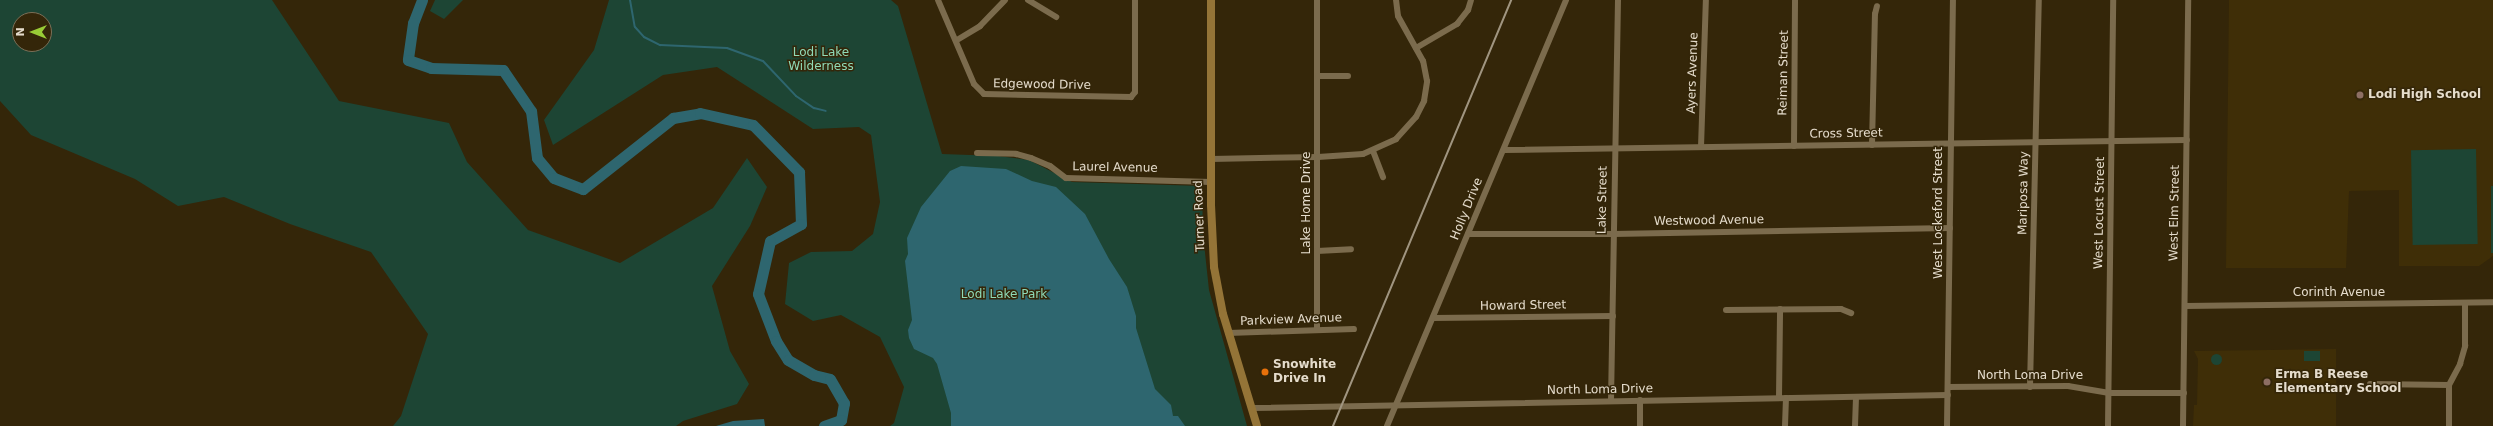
<!DOCTYPE html>
<style>
body{margin:0}
#map{position:relative;width:2493px;height:426px;overflow:hidden;background:#342609;font-family:"DejaVu Sans",sans-serif}
div>[style]{position:absolute}
.built>*{inset:0;background:#3f2e07}
.green>*{inset:0;background:#1d4534;transform-origin:0 0}
.round{border-radius:50%}
.water>*{inset:0;background:#2e666f}
.stream>*{height:2px;margin:-1px;padding:0 1px;transform-origin:1px;border-radius:1px;background:#2e666f}
.river>*{height:11px;margin:-5.5px;padding:0 5.5px;transform-origin:5.5px;border-radius:5.5px;background:#2e666f}
.minor>*{height:6px;margin:-3px;padding:0 3px;transform-origin:3px;border-radius:3px;background:#7b6b4d}
.major>*{height:8px;margin:-4px;padding:0 4px;transform-origin:4px;border-radius:4px;background:#947437}
.rail>*{height:2px;margin:-1px;padding:0 1px;transform-origin:1px;border-radius:1px;background:#a09580}
.dots>*{width:11px;height:11px;translate:-50% -50%;box-sizing:border-box;border:2px solid #342609;border-radius:50%}
span{translate:-50% -50%;white-space:nowrap;text-align:center;line-height:1.15;-webkit-text-stroke:3px #342609;paint-order:stroke}
.park-label{font-size:12px;color:#8fdab7}
.street-label{font-size:12px;color:#e5dccc}
.poi-label{font-size:12px;color:#e5dccc;font-weight:700}
.left{translate:0 -50%;text-align:left}
.north{position:absolute;left:12px;top:12px;width:40px;height:40px;box-sizing:border-box;background:#342609;border:1px solid #7b6f57;border-radius:50%;rotate:270deg;font-size:11px;font-weight:700;line-height:16px;text-align:center;color:#e5dccc}
.north::after{content:'';display:block;margin:auto;width:14px;height:18px;background:#99cb36;clip-path:polygon(50% 0,100% 100%,50% 72%,0 100%)}
</style>
<div id="map">
<div class="built">
<i style="clip-path:polygon(2229px 0,2493px 0,2493px 256px,2479px 266px,2399px 266px,2399px 190px,2349px 191px,2346px 268px,2226px 268px)"></i>
<i style="clip-path:polygon(2336px 349px,2336px 426px,2193px 426px,2194px 405px,2197px 405px,2198px 359px,2194px 351px)"></i>
</div>
<div class="green">
<i style="clip-path:polygon(evenodd,0 0,272px 0,339px 101px,449px 123px,467px 162px,528px 230px,620px 263px,713px 208px,747px 158px,767px 187px,750px 226px,712px 286px,730px 351px,749px 384px,737px 404px,683px 421px,676px 426px,393px 426px,401px 416px,428px 334px,371px 252px,290px 224px,224px 197px,178px 206px,135px 179px,31px 135px,0 101px,0 0,20px 20px,44px 20px,44px 44px,20px 44px,20px 20px)"></i>
<i style="clip-path:polygon(435px 0,463px 0,444px 19px,430px 11px)"></i>
<i style="clip-path:polygon(609px 0,891px 0,898px 6px,942px 154px,998px 156px,1029px 160px,1072px 182px,1202px 186px,1203px 234px,1209px 290px,1247px 426px,890px 426px,894px 423px,904px 387px,880px 337px,841px 315px,813px 321px,785px 304px,789px 263px,811px 252px,852px 251px,873px 234px,880px 202px,871px 135px,859px 127px,813px 129px,717px 67px,663px 75px,553px 145px,544px 120px,594px 50px)"></i>
<i style="left:2476px;top:149px;width:95px;height:65px;rotate:89deg"></i>
<i style="left:2491px;top:186px;width:2px;height:67px"></i>
<i style="left:2320px;top:351px;width:10px;height:16px;rotate:90deg"></i>
<i class="round" style="left:2210.5px;top:353.5px;width:11px;height:11px"></i>
</div>
<div class="water">
<i style="clip-path:polygon(961px 166px,1006px 169px,1032px 181px,1056px 187px,1085px 214px,1109px 259px,1127px 287px,1136px 316px,1136px 328px,1155px 389px,1171px 405px,1173px 416px,1178px 416px,1185px 426px,951px 426px,951px 413px,937px 364px,933px 358px,914px 349px,909px 338px,908px 330px,912px 320px,905px 261px,908px 254px,907px 238px,921px 207px,950px 171px)"></i>
<i style="clip-path:polygon(764px 419px,765px 426px,716px 426px,733px 421px)"></i>
</div>
<div class="stream">
<i style="left:630px;top:0;width:27px;rotate:80deg"></i>
<i style="left:635px;top:27px;width:13px;rotate:48deg"></i>
<i style="left:644px;top:37px;width:18px;rotate:27deg"></i>
<i style="left:660px;top:45px;width:67px;rotate:2.6deg"></i>
<i style="left:727px;top:48px;width:38px;rotate:20deg"></i>
<i style="left:763px;top:61px;width:48px;rotate:46.7deg"></i>
<i style="left:796px;top:96px;width:22px;rotate:34deg"></i>
<i style="left:814px;top:108px;width:12px;rotate:14deg"></i>
</div>
<div class="river">
<i style="left:422px;top:0;width:25px;rotate:111deg"></i>
<i style="left:413px;top:23px;width:37px;rotate:98deg"></i>
<i style="left:408px;top:60px;width:24px;rotate:19deg"></i>
<i style="left:431px;top:68px;width:72px;rotate:1.6deg"></i>
<i style="left:503px;top:70px;width:50px;rotate:55.7deg"></i>
<i style="left:531px;top:111px;width:47px;rotate:82.7deg"></i>
<i style="left:537px;top:158px;width:26px;rotate:50deg"></i>
<i style="left:554px;top:178px;width:31px;rotate:21deg"></i>
<i style="left:583px;top:189px;width:115px;rotate:-38.3deg"></i>
<i style="left:673px;top:118px;width:27px;rotate:-10deg"></i>
<i style="left:700px;top:113px;width:54px;rotate:12.8deg"></i>
<i style="left:753px;top:125px;width:66px;rotate:45.6deg"></i>
<i style="left:799px;top:172px;width:52px;rotate:87.8deg"></i>
<i style="left:801px;top:224px;width:35px;rotate:151deg"></i>
<i style="left:770px;top:241px;width:54px;rotate:102.8deg"></i>
<i style="left:758px;top:294px;width:50px;rotate:69deg"></i>
<i style="left:776px;top:341px;width:22px;rotate:58deg"></i>
<i style="left:788px;top:360px;width:30px;rotate:30deg"></i>
<i style="left:814px;top:375px;width:16px;rotate:14deg"></i>
<i style="left:830px;top:379px;width:28px;rotate:60deg"></i>
<i style="left:844px;top:403px;width:17px;rotate:100deg"></i>
<i style="left:841px;top:420px;width:18px;rotate:161deg"></i>
</div>
<div class="minor">
<i style="left:938px;top:0;width:91px;rotate:66.8deg"></i>
<i style="left:974px;top:84px;width:14px;rotate:45deg"></i>
<i style="left:984px;top:94px;width:147px;rotate:1.2deg"></i>
<i style="left:1131px;top:97px;width:6px;rotate:-51deg"></i>
<i style="left:1135px;top:92px;width:92px;rotate:-90deg"></i>
<i style="left:1028px;top:0;width:33px;rotate:31deg"></i>
<i style="left:1317px;top:0;width:330px;rotate:90deg"></i>
<i style="left:957px;top:40px;width:27px;rotate:-31deg"></i>
<i style="left:980px;top:26px;width:36px;rotate:-46deg"></i>
<i style="left:1416px;top:48px;width:48px;rotate:-30.3deg"></i>
<i style="left:1457px;top:24px;width:18px;rotate:-52deg"></i>
<i style="left:1468px;top:10px;width:10px;rotate:-73deg"></i>
<i style="left:1318px;top:76px;width:30px"></i>
<i style="left:1872px;top:145px;width:131px;rotate:-88.7deg"></i>
<i style="left:1875px;top:14px;width:8px;rotate:-76deg"></i>
<i style="left:1794px;top:146px;width:146px;rotate:-89.6deg"></i>
<i style="left:1701px;top:147px;width:147px;rotate:-88.1deg"></i>
<i style="left:1504px;top:150px;width:683px;rotate:-0.84deg"></i>
<i style="left:1373px;top:151px;width:28px;rotate:69deg"></i>
<i style="left:977px;top:153px;width:39px;rotate:1deg"></i>
<i style="left:1016px;top:154px;width:16px;rotate:15deg"></i>
<i style="left:1031px;top:158px;width:21px;rotate:23deg"></i>
<i style="left:1050px;top:166px;width:20px;rotate:37deg"></i>
<i style="left:1066px;top:178px;width:145px;rotate:1.6deg"></i>
<i style="left:1211px;top:159px;width:107px;rotate:-1.1deg"></i>
<i style="left:1318px;top:157px;width:45px;rotate:-3.8deg"></i>
<i style="left:1363px;top:154px;width:36px;rotate:-24deg"></i>
<i style="left:1396px;top:139px;width:30px;rotate:-48deg"></i>
<i style="left:1416px;top:117px;width:18px;rotate:-63deg"></i>
<i style="left:1424px;top:101px;width:20px;rotate:-81deg"></i>
<i style="left:1427px;top:81px;width:20px;rotate:-101deg"></i>
<i style="left:1423px;top:61px;width:51px;rotate:-119.1deg"></i>
<i style="left:1398px;top:16px;width:16px;rotate:-97deg"></i>
<i style="left:1468px;top:234px;width:145px"></i>
<i style="left:1613px;top:234px;width:337px;rotate:-1deg"></i>
<i style="left:1317px;top:251px;width:34px;rotate:-3deg"></i>
<i style="left:2185px;top:306px;width:308px;rotate:-0.7deg"></i>
<i style="left:1726px;top:310px;width:115px;rotate:-0.5deg"></i>
<i style="left:1841px;top:309px;width:11px;rotate:22deg"></i>
<i style="left:1433px;top:318px;width:180px;rotate:-0.6deg"></i>
<i style="left:1228px;top:333px;width:126px;rotate:-1.8deg"></i>
<i style="left:2370px;top:384px;width:79px;rotate:0.7deg"></i>
<i style="left:1948px;top:387px;width:120px;rotate:-0.5deg"></i>
<i style="left:2068px;top:386px;width:42px;rotate:9.7deg"></i>
<i style="left:2109px;top:393px;width:75px"></i>
<i style="left:2030px;top:387px;width:387px;rotate:-88.7deg"></i>
<i style="left:1779px;top:397px;width:88px;rotate:-89.3deg"></i>
<i style="left:1611px;top:401px;width:401px;rotate:-89deg"></i>
<i style="left:1252px;top:408px;width:696px;rotate:-1.07deg"></i>
<i style="left:1387px;top:426px;width:462px;rotate:-67.2deg"></i>
<i style="left:1640px;top:426px;width:26px;rotate:-90deg"></i>
<i style="left:1785px;top:426px;width:28px;rotate:-88deg"></i>
<i style="left:1855px;top:426px;width:28px;rotate:-88deg"></i>
<i style="left:1947px;top:426px;width:426px;rotate:-89.2deg"></i>
<i style="left:2108px;top:426px;width:426px;rotate:-89.3deg"></i>
<i style="left:2183px;top:426px;width:426px;rotate:-89.3deg"></i>
<i style="left:2449px;top:426px;width:41px;rotate:-90deg"></i>
<i style="left:2449px;top:385px;width:24px;rotate:-62deg"></i>
<i style="left:2460px;top:364px;width:19px;rotate:-74deg"></i>
<i style="left:2465px;top:346px;width:43px;rotate:-90deg"></i>
</div>
<div class="major">
<i style="left:1211px;top:0;width:205px;rotate:90deg"></i>
<i style="left:1211px;top:205px;width:62px;rotate:87.2deg"></i>
<i style="left:1214px;top:267px;width:48px;rotate:79.2deg"></i>
<i style="left:1223px;top:314px;width:117px;rotate:73.1deg"></i>
</div>
<div class="rail">
<i style="left:1333px;top:426px;width:462px;rotate:-67.3deg"></i>
</div>
<div class="dots">
<i style="left:2360px;top:95px;background:#8d6e63"></i>
<i style="left:1265px;top:372px;background:#e8710a"></i>
<i style="left:2267px;top:382px;background:#8d6e63"></i>
</div>
<div class="park-label">
<span style="left:821px;top:60px">Lodi Lake<br>Wilderness</span>
<span style="left:1004px;top:295px">Lodi Lake Park</span>
</div>
<div class="street-label">
<span style="left:1693px;top:73px;rotate:-88deg">Ayers Avenue</span>
<span style="left:1784px;top:73px;rotate:-89deg">Reiman Street</span>
<span style="left:1042px;top:85px;rotate:1deg">Edgewood Drive</span>
<span style="left:1846px;top:134px;rotate:-1deg">Cross Street</span>
<span style="left:1115px;top:168px;rotate:1deg">Laurel Avenue</span>
<span style="left:2024px;top:193px;rotate:-89deg">Mariposa Way</span>
<span style="left:1603px;top:200px;rotate:-89deg">Lake Street</span>
<span style="left:1307px;top:203px;rotate:-90deg">Lake Home Drive</span>
<span style="left:1467px;top:209px;rotate:-68deg">Holly Drive</span>
<span style="left:1939px;top:213px;rotate:-90deg">West Lockeford Street</span>
<span style="left:2100px;top:213px;rotate:-89deg">West Locust Street</span>
<span style="left:2175px;top:213px;rotate:-89deg">West Elm Street</span>
<span style="left:1200px;top:216px;rotate:-92deg">Turner Road</span>
<span style="left:1709px;top:221px;rotate:-1deg">Westwood Avenue</span>
<span style="left:2339px;top:293px">Corinth Avenue</span>
<span style="left:1523px;top:306px;rotate:-1deg">Howard Street</span>
<span style="left:1291px;top:320px;rotate:-2deg">Parkview Avenue</span>
<span style="left:2030px;top:376px">North Loma Drive</span>
<span style="left:1600px;top:390px;rotate:-1deg">North Loma Drive</span>
</div>
<div class="poi-label">
<span class="left" style="left:2368px;top:95px">Lodi High School</span>
<span class="left" style="left:1273px;top:372px">Snowhite<br>Drive In</span>
<span class="left" style="left:2275px;top:382px">Erma B Reese<br>Elementary School</span>
</div>
<div class="north">N</div>
</div>
